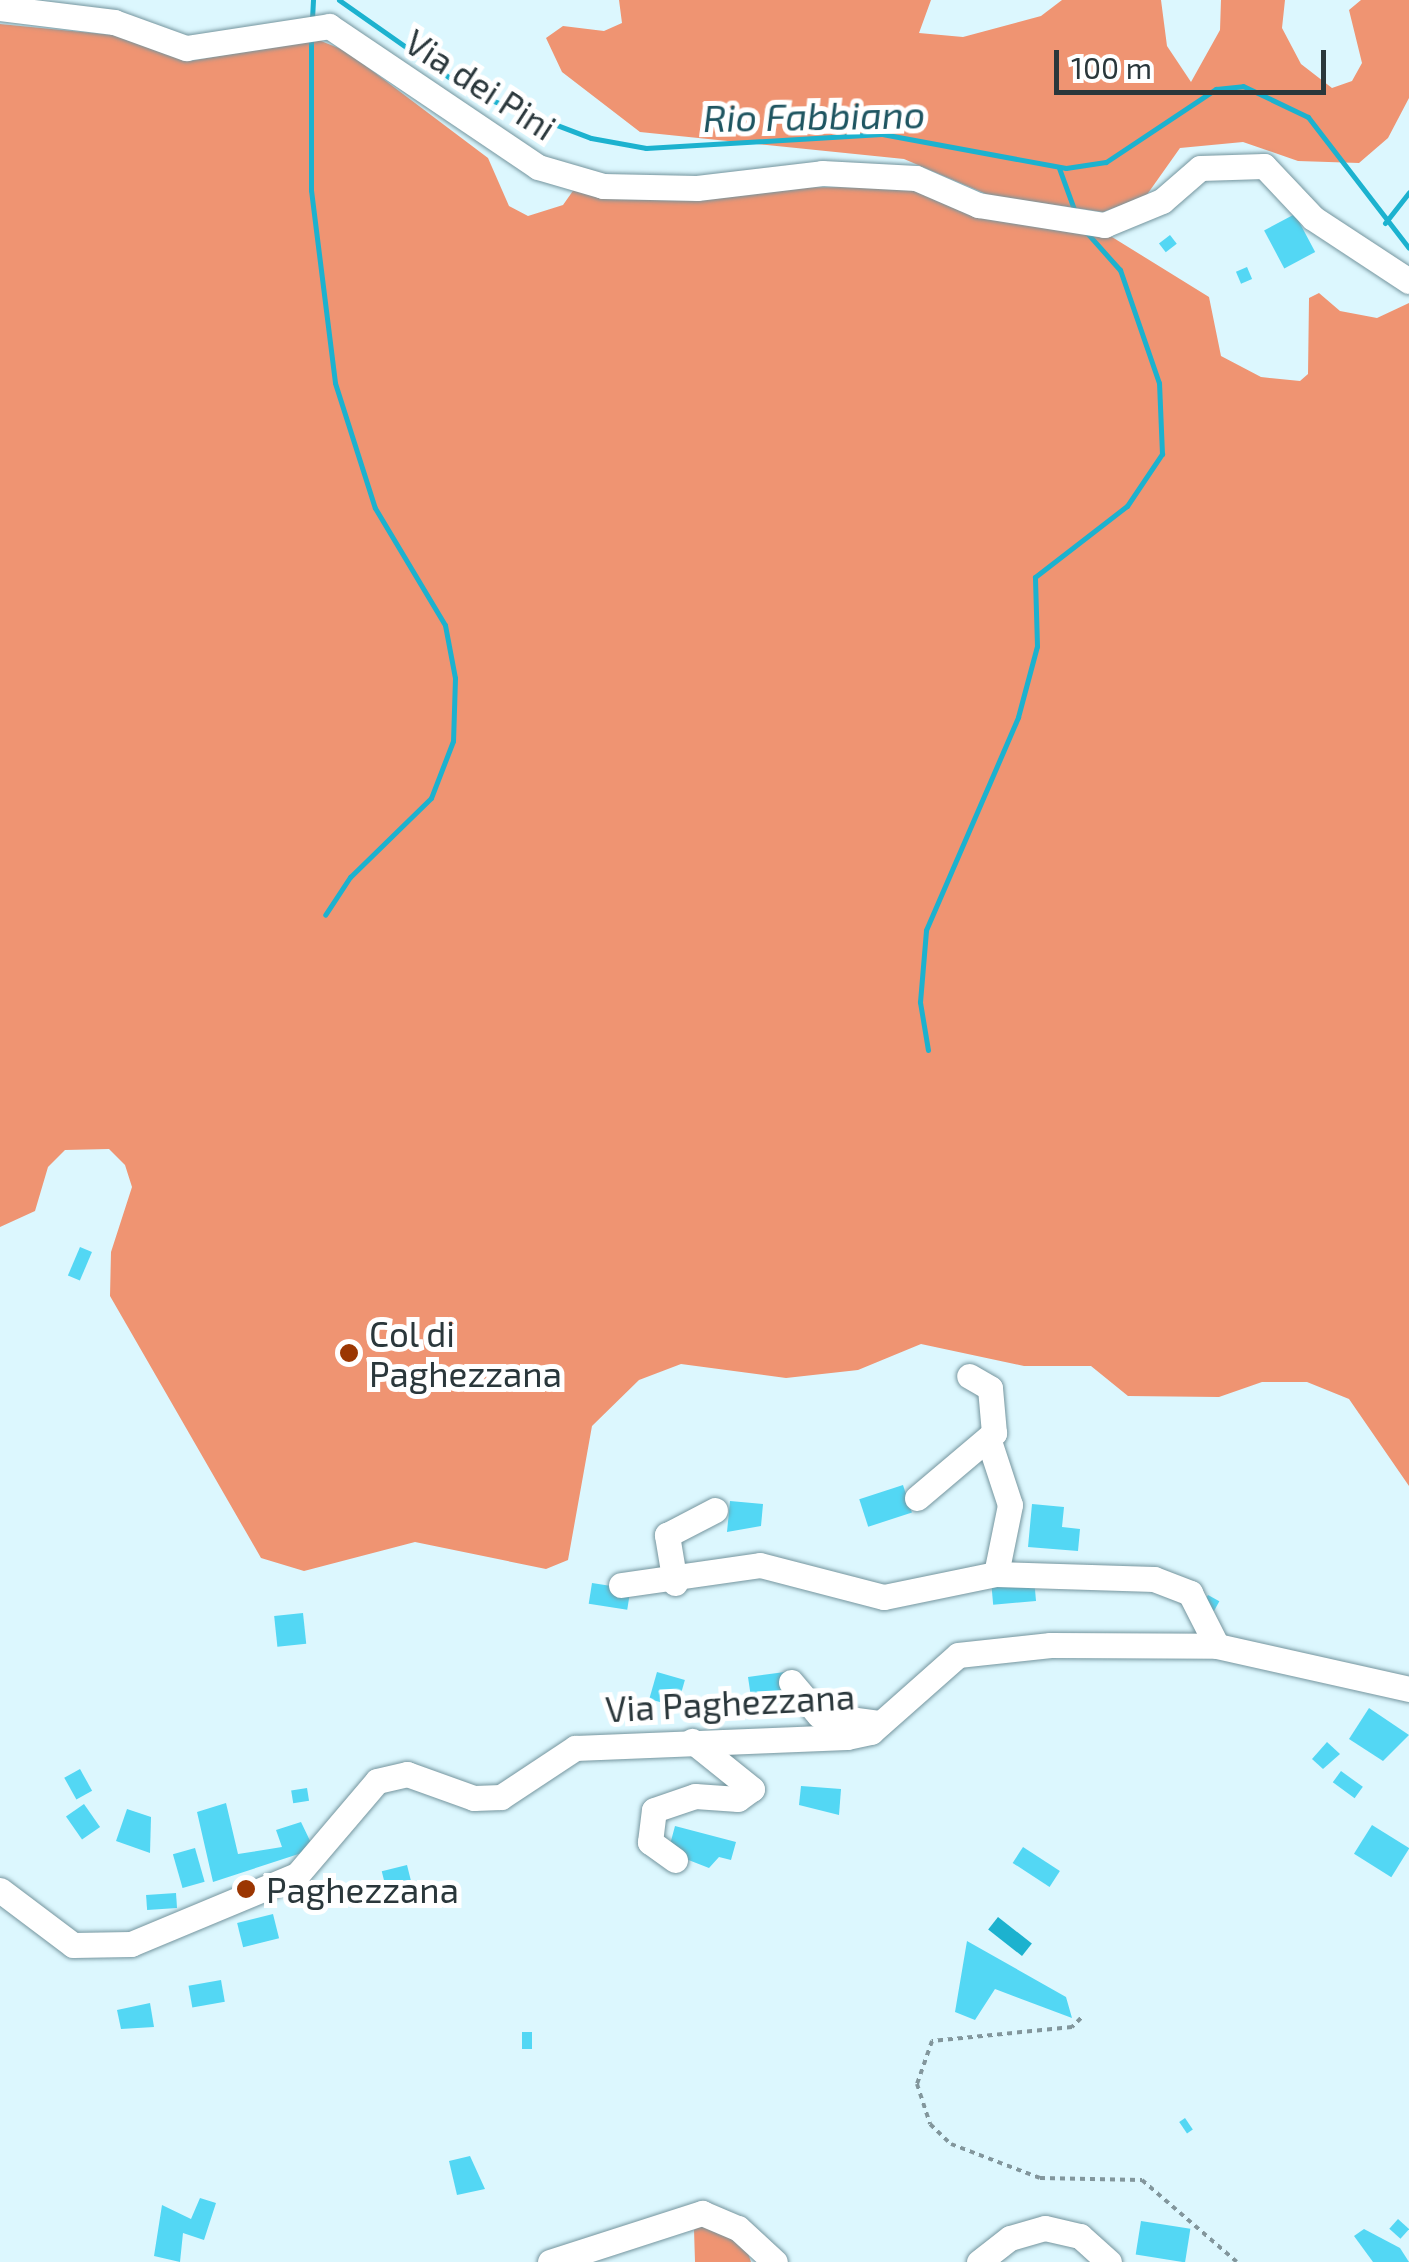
<!DOCTYPE html>
<style>
body{margin:0}
#map{position:relative;width:1409px;height:2262px;overflow:hidden;background:#dcf7fe;font-family:"Exo 2",sans-serif}
div>[style]{position:absolute}
.forest>*{inset:0;background:#ef9472}
.water>*{inset:0;background:#1cb2cf;transform-origin:0 0}
.stream>*{height:5px;margin:-2.5px;padding:0 2.5px;transform-origin:2.5px;border-radius:2.5px;background:#1cb2cf}
.building>*{inset:0;background:#53d7f4;transform-origin:0 0}
.path>*{height:4px;margin-top:-2px;transform-origin:0;background:repeating-linear-gradient(90deg,#82969c 0 5px,transparent 0 10px)}
.roads{filter:drop-shadow(0 0 2px #75959e) drop-shadow(0 0 2px #75959e)}
.minor>*{height:25px;margin:-12.5px;padding:0 12.5px;transform-origin:12.5px;border-radius:12.5px;background:#fff}
.dots>*{width:28px;height:28px;translate:-50% -50%;box-sizing:border-box;border:5px solid #fff;border-radius:50%}
span{translate:-50% -50%;white-space:nowrap;text-align:center;line-height:1.15;-webkit-text-stroke:10px #fff;paint-order:stroke}
.street-label{font-size:35px;color:#2a373b}
.poi-label{font-size:35px;color:#2a373b}
.left{translate:0 -50%;text-align:left}
.water-label{font-size:38px;color:#1e5561;font-style:italic}
.scale{position:absolute;left:1054px;top:50px;width:272px;height:45px;box-sizing:border-box;border:5px solid #2a373b;border-top:0;padding-left:12px;font-size:30px;line-height:35px;white-space:nowrap;color:#2a373b;-webkit-text-stroke:8px #fff;paint-order:stroke}
</style>
<div id="map">
<div class="forest">
<i style="clip-path:polygon(619px 0,931px 0,919px 33px,963px 37px,1041px 16px,1062px 0,1161px 0,1167px 46px,1191px 82px,1220px 30px,1221px 0,1285px 0,1282px 28px,1301px 64px,1332px 88px,1352px 81px,1362px 63px,1349px 10px,1361px 0,1409px 0,1409px 98px,1388px 138px,1359px 163px,1298px 161px,1243px 142px,1180px 148px,1146px 196px,1103px 212px,991px 196px,904px 159px,640px 132px,562px 72px,546px 38px,563px 26px,604px 31px,622px 23px)"></i>
<i style="clip-path:polygon(0 24px,113px 35px,190px 61px,316px 39px,346px 51px,488px 158px,509px 206px,528px 216px,563px 205px,575px 188px,915px 187px,972px 214px,1112px 237px,1209px 297px,1221px 356px,1261px 377px,1300px 381px,1308px 374px,1309px 298px,1319px 293px,1340px 311px,1377px 318px,1409px 303px,1409px 1486px,1349px 1399px,1307px 1382px,1262px 1382px,1219px 1397px,1128px 1396px,1091px 1366px,1024px 1366px,921px 1344px,858px 1370px,786px 1378px,681px 1364px,639px 1380px,592px 1426px,568px 1560px,546px 1569px,415px 1542px,304px 1571px,261px 1558px,110px 1296px,111px 1252px,132px 1187px,125px 1165px,109px 1149px,65px 1150px,48px 1167px,35px 1211px,0 1227px)"></i>
<i style="clip-path:polygon(703px 2223px,744px 2241px,751px 2262px,695px 2262px,694px 2230px)"></i>
</div>
<div class="water">
<i style="left:998px;top:1917px;width:43px;height:16px;rotate:38deg"></i>
</div>
<div class="stream">
<i style="left:339px;top:0;width:160px;rotate:35.1deg"></i>
<i style="left:470px;top:92px;width:129px;rotate:20.8deg"></i>
<i style="left:591px;top:138px;width:56px;rotate:10.3deg"></i>
<i style="left:646px;top:148px;width:236px;rotate:-3.4deg"></i>
<i style="left:882px;top:134px;width:187px;rotate:10.5deg"></i>
<i style="left:1066px;top:168px;width:40px;rotate:-8.5deg"></i>
<i style="left:1106px;top:162px;width:132px;rotate:-33.6deg"></i>
<i style="left:1216px;top:89px;width:27px;rotate:-6deg"></i>
<i style="left:1243px;top:86px;width:72px;rotate:25.5deg"></i>
<i style="left:1308px;top:117px;width:165px;rotate:52.4deg"></i>
<i style="left:312px;top:19px;width:19px;rotate:-87deg"></i>
<i style="left:311px;top:38px;width:152px;rotate:90deg"></i>
<i style="left:311px;top:190px;width:194px;rotate:82.9deg"></i>
<i style="left:335px;top:383px;width:131px;rotate:72.3deg"></i>
<i style="left:375px;top:508px;width:136px;rotate:59.1deg"></i>
<i style="left:445px;top:625px;width:54px;rotate:79.3deg"></i>
<i style="left:455px;top:678px;width:63px;rotate:91.8deg"></i>
<i style="left:453px;top:741px;width:61px;rotate:111.1deg"></i>
<i style="left:431px;top:798px;width:113px;rotate:135.7deg"></i>
<i style="left:350px;top:877px;width:45px;rotate:123.3deg"></i>
<i style="left:1059px;top:168px;width:47px;rotate:70deg"></i>
<i style="left:1385px;top:223px;width:39px;rotate:-52deg"></i>
<i style="left:928px;top:1050px;width:49px;rotate:-99.5deg"></i>
<i style="left:920px;top:1002px;width:72px;rotate:-85.2deg"></i>
<i style="left:926px;top:930px;width:232px;rotate:-66.6deg"></i>
<i style="left:1018px;top:717px;width:73px;rotate:-75deg"></i>
<i style="left:1037px;top:646px;width:69px;rotate:-91.7deg"></i>
<i style="left:1035px;top:577px;width:116px;rotate:-37.7deg"></i>
<i style="left:1127px;top:506px;width:63px;rotate:-56.1deg"></i>
<i style="left:1162px;top:454px;width:71px;rotate:-92.4deg"></i>
<i style="left:1159px;top:383px;width:120px;rotate:-109deg"></i>
<i style="left:1120px;top:270px;width:50px;rotate:-131.7deg"></i>
</div>
<div class="building">
<i style="left:1295px;top:214px;width:43px;height:35px;rotate:62deg"></i>
<i style="left:1170px;top:235px;width:11px;height:14px;rotate:52deg"></i>
<i style="left:1247px;top:267px;width:13px;height:12px;rotate:67deg"></i>
<i style="left:80px;top:1247px;width:13px;height:31px;rotate:23deg"></i>
<i style="left:903px;top:1485px;width:29px;height:46px;rotate:72deg"></i>
<i style="clip-path:polygon(730px 1501px,763px 1504px,761px 1526px,727px 1532px)"></i>
<i style="clip-path:polygon(1032px 1504px,1064px 1507px,1062px 1527px,1080px 1529px,1078px 1551px,1028px 1547px)"></i>
<i style="left:1034px;top:1578px;width:23px;height:43px;rotate:85deg"></i>
<i style="left:592px;top:1583px;width:39px;height:21px;rotate:9deg"></i>
<i style="left:1208px;top:1595px;width:13px;height:11px;rotate:29deg"></i>
<i style="left:303px;top:1613px;width:31px;height:29px;rotate:84deg"></i>
<i style="left:657px;top:1672px;width:29px;height:28px;rotate:16deg"></i>
<i style="clip-path:polygon(785px 1672px,781px 1700px,752px 1704px,748px 1677px)"></i>
<i style="clip-path:polygon(1369px 1708px,1409px 1735px,1383px 1761px,1349px 1739px)"></i>
<i style="clip-path:polygon(1327px 1742px,1340px 1754px,1323px 1769px,1312px 1759px)"></i>
<i style="left:80px;top:1769px;width:25px;height:18px;rotate:61deg"></i>
<i style="left:1341px;top:1771px;width:27px;height:14px;rotate:36deg"></i>
<i style="clip-path:polygon(801px 1786px,841px 1789px,839px 1815px,799px 1805px)"></i>
<i style="left:307px;top:1788px;width:13px;height:16px;rotate:81deg"></i>
<i style="clip-path:polygon(226px 1803px,238px 1854px,282px 1847px,276px 1830px,301px 1822px,314px 1849px,213px 1882px,197px 1812px)"></i>
<i style="left:84px;top:1804px;width:28px;height:22px;rotate:55deg"></i>
<i style="clip-path:polygon(127px 1809px,151px 1817px,150px 1853px,116px 1841px)"></i>
<i style="left:1372px;top:1825px;width:44px;height:34px;rotate:32deg"></i>
<i style="clip-path:polygon(675px 1826px,736px 1842px,731px 1860px,719px 1857px,709px 1868px,668px 1852px)"></i>
<i style="left:1023px;top:1847px;width:44px;height:19px;rotate:33deg"></i>
<i style="left:195px;top:1848px;width:35px;height:23px;rotate:74deg"></i>
<i style="left:407px;top:1865px;width:33px;height:26px;rotate:76deg"></i>
<i style="left:176px;top:1893px;width:15px;height:30px;rotate:86deg"></i>
<i style="left:273px;top:1914px;width:25px;height:37px;rotate:76deg"></i>
<i style="clip-path:polygon(967px 1941px,1066px 1997px,1072px 2018px,995px 1989px,975px 2020px,955px 2012px)"></i>
<i style="left:221px;top:1980px;width:22px;height:33px;rotate:80deg"></i>
<i style="clip-path:polygon(150px 2003px,154px 2027px,121px 2029px,117px 2010px)"></i>
<i style="left:522px;top:2032px;width:10px;height:17px"></i>
<i style="left:1185px;top:2118px;width:14px;height:7px;rotate:56deg"></i>
<i style="clip-path:polygon(470px 2156px,485px 2189px,457px 2195px,449px 2161px)"></i>
<i style="clip-path:polygon(200px 2198px,216px 2203px,204px 2240px,183px 2233px,180px 2262px,154px 2256px,162px 2205px,191px 2219px)"></i>
<i style="left:1398px;top:2219px;width:15px;height:13px;rotate:42deg"></i>
<i style="left:1141px;top:2221px;width:50px;height:34px;rotate:9deg"></i>
<i style="clip-path:polygon(1364px 2229px,1400px 2248px,1409px 2262px,1373px 2262px,1354px 2236px)"></i>
</div>
<div class="path">
<i style="left:1081px;top:2018px;width:13px;rotate:135deg"></i>
<i style="left:1072px;top:2027px;width:141px;rotate:174.3deg"></i>
<i style="left:932px;top:2041px;width:46px;rotate:109.2deg"></i>
<i style="left:917px;top:2084px;width:42px;rotate:72deg"></i>
<i style="left:930px;top:2124px;width:29px;rotate:44deg"></i>
<i style="left:951px;top:2144px;width:95px;rotate:20.9deg"></i>
<i style="left:1040px;top:2178px;width:102px;rotate:1.1deg"></i>
<i style="left:1142px;top:2180px;width:125px;rotate:40.8deg"></i>
</div>
<div class="roads">
<div class="minor">
<i style="left:0;top:8px;width:115px;rotate:7deg"></i>
<i style="left:114px;top:22px;width:77px;rotate:19.9deg"></i>
<i style="left:186px;top:48px;width:145px;rotate:-8.7deg"></i>
<i style="left:329px;top:26px;width:252px;rotate:34deg"></i>
<i style="left:538px;top:167px;width:68px;rotate:16.3deg"></i>
<i style="left:603px;top:186px;width:94px;rotate:1.2deg"></i>
<i style="left:697px;top:188px;width:126px;rotate:-6.8deg"></i>
<i style="left:822px;top:173px;width:94px;rotate:3deg"></i>
<i style="left:916px;top:178px;width:68px;rotate:23.5deg"></i>
<i style="left:978px;top:205px;width:128px;rotate:9deg"></i>
<i style="left:1104px;top:225px;width:63px;rotate:-22.5deg"></i>
<i style="left:1162px;top:201px;width:50px;rotate:-41deg"></i>
<i style="left:1200px;top:168px;width:64px;rotate:-1.8deg"></i>
<i style="left:1264px;top:166px;width:71px;rotate:46.7deg"></i>
<i style="left:1313px;top:218px;width:115px;rotate:33.3deg"></i>
<i style="left:989px;top:1441px;width:67px;rotate:71.8deg"></i>
<i style="left:1010px;top:1505px;width:70px;rotate:101.5deg"></i>
<i style="left:917px;top:1498px;width:101px;rotate:-40.2deg"></i>
<i style="left:994px;top:1433px;width:45px;rotate:-95.1deg"></i>
<i style="left:990px;top:1388px;width:24px;rotate:-150deg"></i>
<i style="left:675px;top:1583px;width:49px;rotate:-99.5deg"></i>
<i style="left:667px;top:1535px;width:54px;rotate:-27.5deg"></i>
<i style="left:621px;top:1585px;width:140px;rotate:-8.2deg"></i>
<i style="left:760px;top:1565px;width:128px;rotate:14.5deg"></i>
<i style="left:884px;top:1597px;width:114px;rotate:-11.6deg"></i>
<i style="left:996px;top:1574px;width:158px;rotate:1.8deg"></i>
<i style="left:1154px;top:1579px;width:39px;rotate:21deg"></i>
<i style="left:1190px;top:1593px;width:59px;rotate:63deg"></i>
<i style="left:791px;top:1682px;width:43px;rotate:49.7deg"></i>
<i style="left:819px;top:1715px;width:62px;rotate:7.5deg"></i>
<i style="left:675px;top:1860px;width:31px;rotate:-144deg"></i>
<i style="left:650px;top:1842px;width:32px;rotate:-83deg"></i>
<i style="left:654px;top:1810px;width:43px;rotate:-18.9deg"></i>
<i style="left:695px;top:1796px;width:43px;rotate:4deg"></i>
<i style="left:738px;top:1799px;width:17px;rotate:-36deg"></i>
<i style="left:752px;top:1789px;width:77px;rotate:-141.3deg"></i>
<i style="left:0;top:1890px;width:91px;rotate:37deg"></i>
<i style="left:73px;top:1945px;width:58px;rotate:-1deg"></i>
<i style="left:131px;top:1944px;width:180px;rotate:-22.6deg"></i>
<i style="left:297px;top:1875px;width:123px;rotate:-49.6deg"></i>
<i style="left:377px;top:1781px;width:31px;rotate:-13deg"></i>
<i style="left:407px;top:1774px;width:71px;rotate:19.7deg"></i>
<i style="left:474px;top:1798px;width:27px;rotate:-2deg"></i>
<i style="left:501px;top:1797px;width:89px;rotate:-33.5deg"></i>
<i style="left:575px;top:1748px;width:272px;rotate:-2.3deg"></i>
<i style="left:847px;top:1737px;width:25px;rotate:-12deg"></i>
<i style="left:871px;top:1732px;width:116px;rotate:-41.5deg"></i>
<i style="left:958px;top:1655px;width:93px;rotate:-6.2deg"></i>
<i style="left:1050px;top:1645px;width:167px;rotate:0.3deg"></i>
<i style="left:1217px;top:1646px;width:197px;rotate:12.6deg"></i>
<i style="left:550px;top:2262px;width:160px;rotate:-17.9deg"></i>
<i style="left:702px;top:2213px;width:39px;rotate:23deg"></i>
<i style="left:738px;top:2228px;width:50px;rotate:42.6deg"></i>
<i style="left:979px;top:2262px;width:39px;rotate:-38deg"></i>
<i style="left:1010px;top:2238px;width:36px;rotate:-16deg"></i>
<i style="left:1045px;top:2228px;width:36px;rotate:13deg"></i>
<i style="left:1080px;top:2236px;width:39px;rotate:42deg"></i>
</div>
</div>
<div class="dots">
<i style="left:349px;top:1353px;background:#9b3602"></i>
<i style="left:246px;top:1889px;background:#9b3602"></i>
</div>
<div class="street-label">
<span style="left:481px;top:84px;rotate:33deg">Via dei Pini</span>
<span style="left:730px;top:1702px;rotate:-3deg">Via Paghezzana</span>
</div>
<div class="poi-label">
<span class="left" style="left:369px;top:1353px">Col di<br>Paghezzana</span>
<span class="left" style="left:266px;top:1889px">Paghezzana</span>
</div>
<div class="water-label">
<span style="left:814px;top:116px;rotate:-1deg">Rio Fabbiano</span>
</div>
<div class="scale">100 m</div>
</div>
